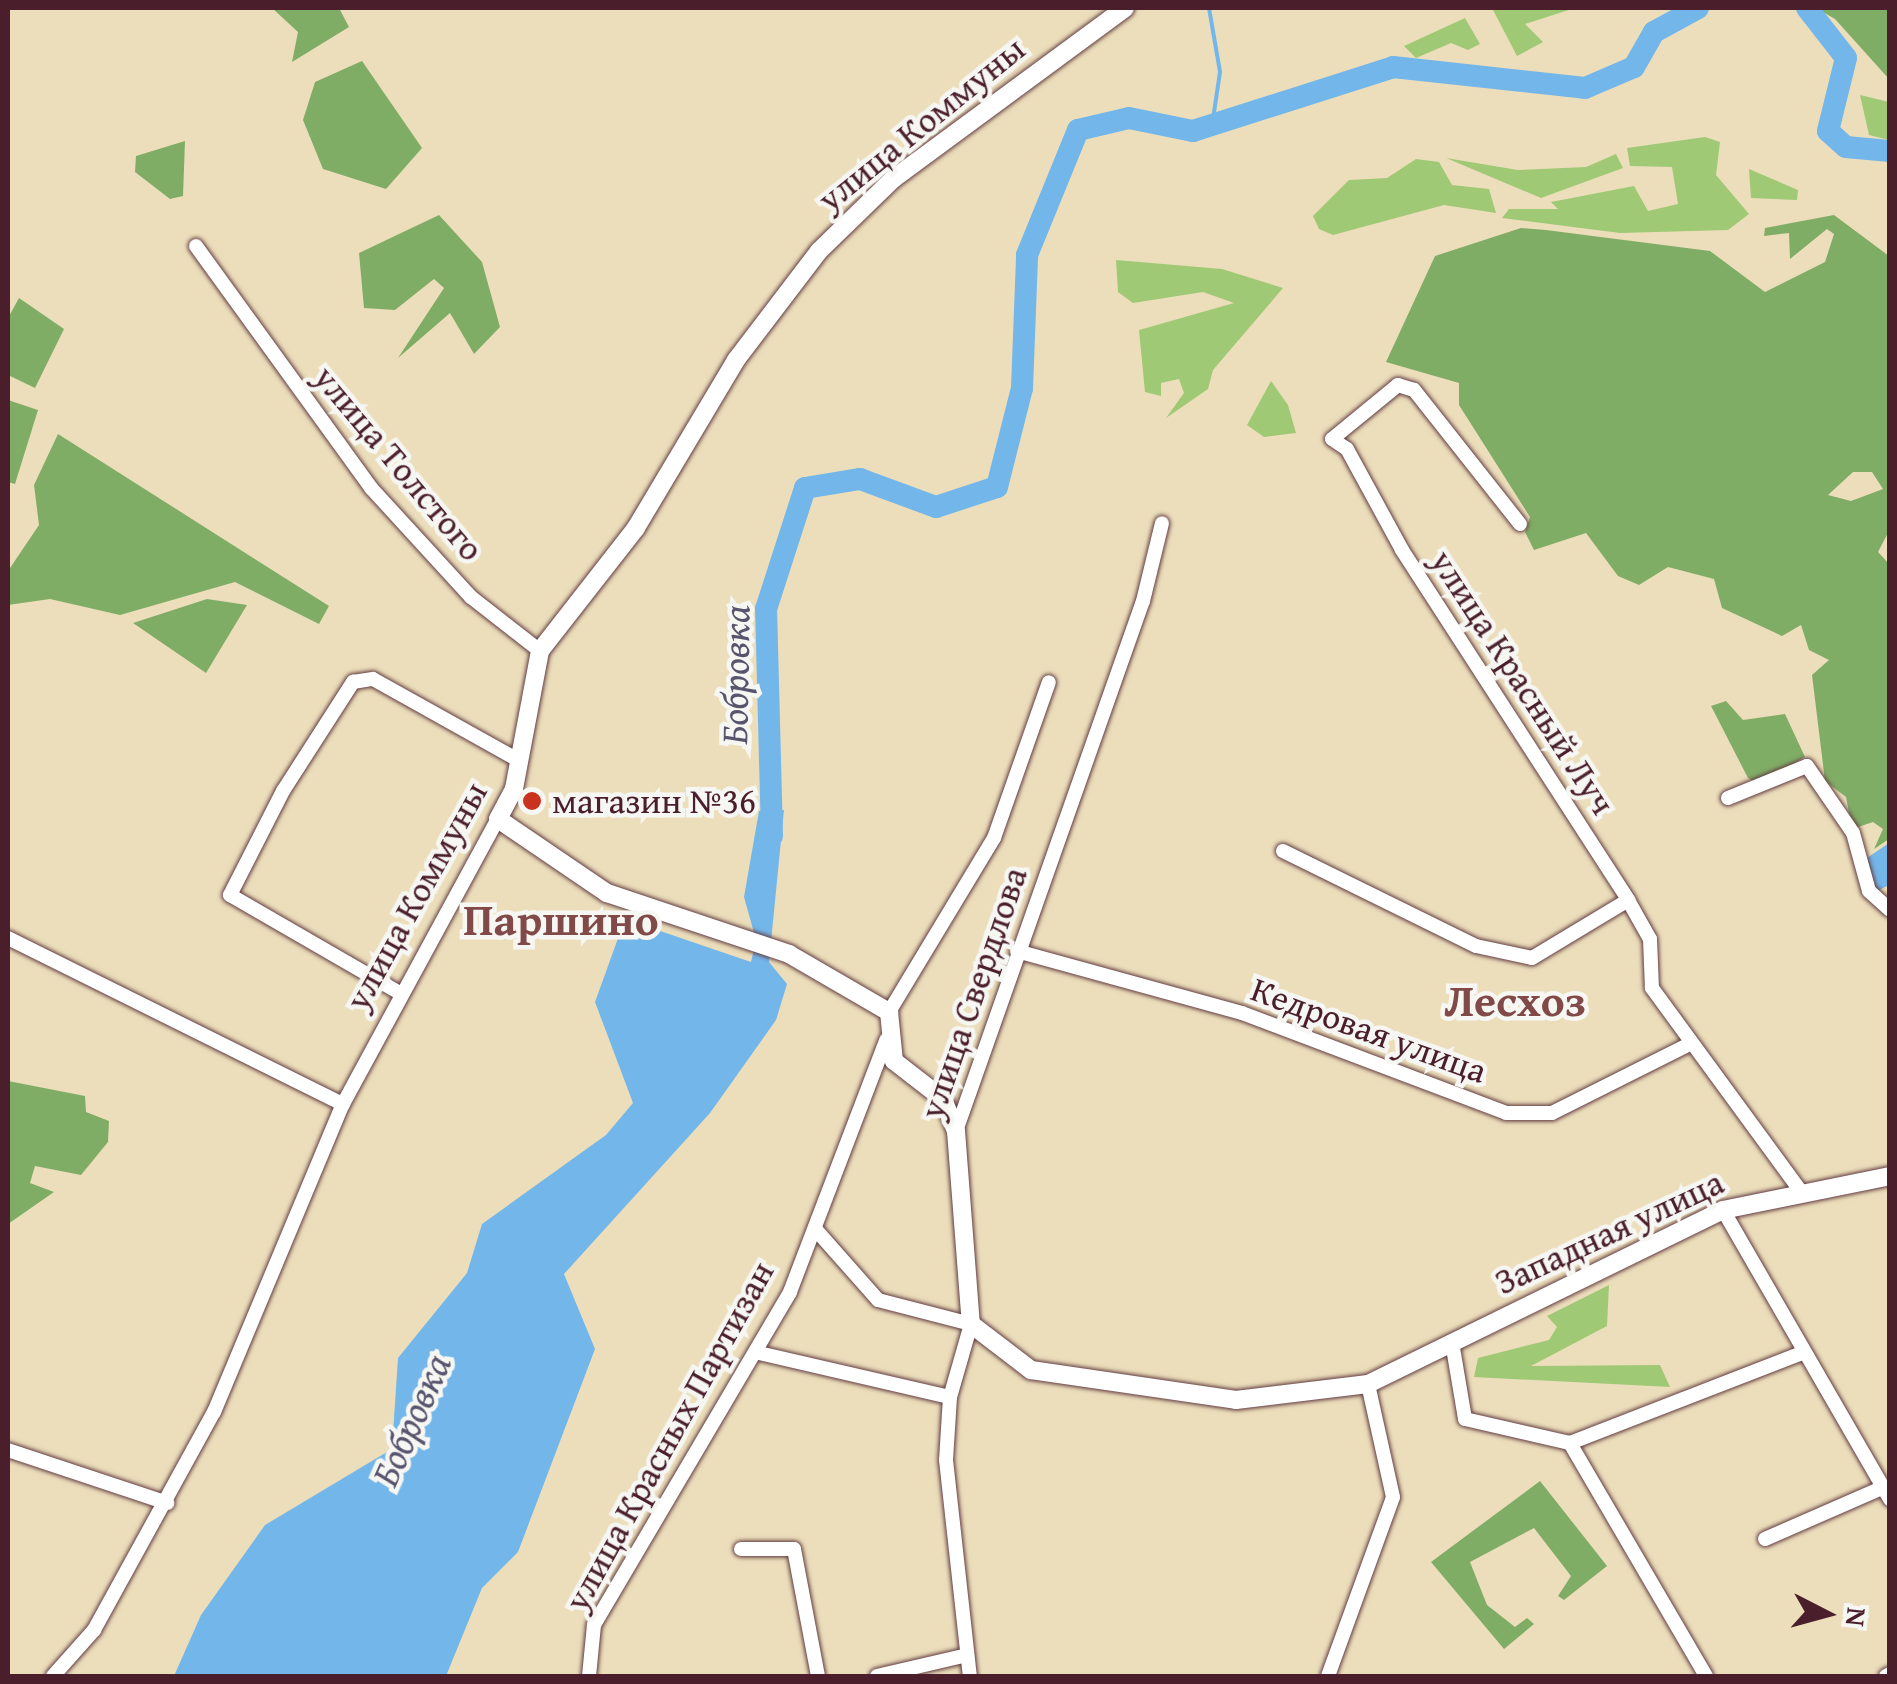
<!DOCTYPE html>
<meta charset="utf-8">
<style>
body{margin:0}
#map{position:relative;width:1897px;height:1684px;overflow:hidden;background:#ecdebb;font-family:"Gentium Book Plus",serif}
div>[style]{position:absolute}
.green>*{inset:0;background:#a0c975}
.forest>*{inset:0;background:#80ad66}
.water>*{inset:0;background:#73b6e9}
.stream>*{height:4px;margin:-2px;padding:0 2px;transform-origin:2px;border-radius:2px;background:#73b6e9}
.river>*{height:22px;margin:-11px;padding:0 11px;transform-origin:11px;border-radius:11px;background:#73b6e9}
.roads{filter:drop-shadow(0 0 2px #623c41) drop-shadow(0 0 2px #623c41)}
.minor>*{height:14px;margin:-7px;padding:0 7px;transform-origin:7px;border-radius:7px;background:#fff}
.tertiary>*{height:18px;margin:-9px;padding:0 9px;transform-origin:9px;border-radius:9px;background:#fff}
.dots>*{width:28px;height:28px;translate:-50% -50%;box-sizing:border-box;border:5px solid #f6f6f2;border-radius:50%}
span{translate:-50% -50%;white-space:nowrap;text-align:center;line-height:1.15;-webkit-text-stroke:9px #f6f6f2;paint-order:stroke}
.street-label{font-size:35px;color:#4a1f2b}
.poi-label{font-size:35px;color:#4a1f2b}
.left{translate:0 -50%;text-align:left}
.water-label{font-size:38px;color:#58546e;font-style:italic}
.district-label{font-size:45px;color:#814a48;font-weight:700}
.frame{position:absolute;inset:0;border:10px solid #4a1f2b;pointer-events:none}
.north{position:absolute;left:1777px;top:1564px;width:100px;height:100px;-webkit-text-stroke:8px #f6f6f2;paint-order:stroke;rotate:96deg;font-size:28px;font-weight:700;line-height:40px;text-align:center;color:#4a1f2b}
.north::after{content:'';display:block;margin:auto;width:35px;height:45px;background:#4a1f2b;clip-path:polygon(50% 0,100% 100%,50% 72%,0 100%)}
</style>
<div id="map">
<div class="green">
<i style="clip-path:polygon(1492px 8px,1575px 8px,1525px 24px,1543px 42px,1517px 56px)"></i>
<i style="clip-path:polygon(1465px 18px,1480px 44px,1468px 50px,1451px 43px,1416px 58px,1404px 46px)"></i>
<i style="clip-path:polygon(1860px 95px,1889px 102px,1889px 140px,1869px 135px)"></i>
<i style="clip-path:polygon(1705px 137px,1720px 142px,1716px 175px,1749px 214px,1728px 230px,1620px 233px,1502px 218px,1509px 209px,1558px 209px,1551px 202px,1634px 186px,1648px 211px,1678px 204px,1672px 167px,1630px 166px,1627px 148px)"></i>
<i style="clip-path:polygon(1616px 154px,1623px 168px,1541px 198px,1446px 158px,1518px 170px,1586px 167px)"></i>
<i style="clip-path:polygon(1416px 159px,1439px 162px,1452px 185px,1489px 189px,1496px 213px,1444px 205px,1333px 235px,1319px 229px,1313px 216px,1349px 180px,1387px 178px)"></i>
<i style="clip-path:polygon(1749px 169px,1798px 190px,1797px 200px,1751px 198px)"></i>
<i style="clip-path:polygon(1116px 260px,1222px 269px,1283px 288px,1213px 370px,1208px 389px,1166px 418px,1184px 393px,1179px 379px,1161px 383px,1161px 396px,1145px 392px,1139px 330px,1234px 303px,1203px 292px,1133px 303px,1118px 292px)"></i>
<i style="clip-path:polygon(1271px 381px,1288px 405px,1296px 433px,1264px 437px,1247px 425px)"></i>
<i style="clip-path:polygon(1609px 1285px,1607px 1326px,1531px 1366px,1660px 1365px,1670px 1387px,1474px 1377px,1478px 1358px,1549px 1340px,1557px 1327px,1547px 1316px)"></i>
</div>
<div class="forest">
<i style="clip-path:polygon(272px 8px,339px 8px,349px 27px,292px 62px,298px 32px)"></i>
<i style="clip-path:polygon(1816px 8px,1889px 8px,1889px 79px,1835px 19px)"></i>
<i style="clip-path:polygon(362px 61px,422px 148px,386px 189px,323px 169px,303px 120px,315px 82px)"></i>
<i style="clip-path:polygon(185px 141px,183px 196px,170px 199px,135px 172px,136px 156px)"></i>
<i style="clip-path:polygon(439px 215px,482px 262px,500px 327px,474px 354px,450px 313px,398px 358px,444px 288px,434px 279px,395px 310px,364px 308px,359px 253px)"></i>
<i style="clip-path:polygon(evenodd,1834px 215px,1889px 256px,1890px 529px,1878px 552px,1890px 565px,1889px 839px,1874px 849px,1883px 829px,1873px 822px,1852px 829px,1846px 797px,1825px 781px,1812px 675px,1829px 660px,1809px 650px,1801px 625px,1782px 636px,1722px 608px,1714px 579px,1668px 567px,1639px 585px,1618px 576px,1586px 533px,1534px 550px,1525px 532px,1530px 517px,1459px 405px,1459px 383px,1386px 362px,1435px 256px,1521px 228px,1546px 230px,1710px 251px,1765px 292px,1825px 262px,1834px 234px,1827px 229px,1790px 259px,1789px 233px,1764px 236px,1765px 228px,1834px 215px,1853px 472px,1872px 472px,1883px 489px,1851px 501px,1828px 495px,1853px 472px)"></i>
<i style="clip-path:polygon(19px 298px,64px 329px,35px 388px,8px 375px,8px 318px)"></i>
<i style="clip-path:polygon(8px 400px,38px 410px,15px 484px,8px 482px)"></i>
<i style="clip-path:polygon(58px 434px,329px 606px,319px 624px,235px 582px,120px 615px,50px 599px,8px 605px,8px 571px,39px 525px,34px 485px)"></i>
<i style="clip-path:polygon(207px 599px,247px 605px,206px 673px,133px 623px)"></i>
<i style="clip-path:polygon(1726px 701px,1743px 720px,1785px 714px,1805px 757px,1758px 784px,1748px 778px,1711px 706px)"></i>
<i style="clip-path:polygon(8px 1081px,85px 1096px,86px 1112px,109px 1121px,108px 1142px,81px 1175px,35px 1166px,30px 1183px,54px 1192px,8px 1224px)"></i>
<i style="clip-path:polygon(1540px 1481px,1607px 1566px,1564px 1600px,1558px 1596px,1571px 1576px,1534px 1528px,1470px 1562px,1487px 1605px,1515px 1627px,1527px 1618px,1534px 1624px,1504px 1649px,1431px 1562px)"></i>
</div>
<div class="water">
<i style="clip-path:polygon(784px 810px,769px 962px,787px 984px,776px 1020px,710px 1113px,564px 1274px,595px 1349px,518px 1552px,482px 1588px,446px 1676px,174px 1676px,201px 1615px,265px 1525px,392px 1449px,398px 1358px,467px 1273px,482px 1224px,606px 1135px,633px 1103px,595px 1002px,625px 919px,751px 962px,756px 940px,744px 897px,759px 811px)"></i>
<i style="clip-path:polygon(1889px 843px,1889px 885px,1877px 891px,1867px 858px)"></i>
</div>
<div class="stream">
<i style="left:1209px;top:8px;width:65px;rotate:80.2deg"></i>
<i style="left:1220px;top:72px;width:55px;rotate:98.4deg"></i>
</div>
<div class="river">
<i style="left:1807px;top:8px;width:63px;rotate:52deg"></i>
<i style="left:1846px;top:58px;width:75px;rotate:103.9deg"></i>
<i style="left:1828px;top:131px;width:24px;rotate:42deg"></i>
<i style="left:1846px;top:147px;width:44px;rotate:5.2deg"></i>
<i style="left:772px;top:836px;width:227px;rotate:-91.5deg"></i>
<i style="left:766px;top:609px;width:127px;rotate:-72.1deg"></i>
<i style="left:805px;top:488px;width:56px;rotate:-9.3deg"></i>
<i style="left:860px;top:479px;width:81px;rotate:20.2deg"></i>
<i style="left:936px;top:507px;width:64px;rotate:-18.2deg"></i>
<i style="left:997px;top:487px;width:102px;rotate:-75.8deg"></i>
<i style="left:1022px;top:388px;width:133px;rotate:-87.8deg"></i>
<i style="left:1027px;top:255px;width:135px;rotate:-67.8deg"></i>
<i style="left:1078px;top:130px;width:52px;rotate:-13.2deg"></i>
<i style="left:1129px;top:118px;width:65px;rotate:11.5deg"></i>
<i style="left:1193px;top:131px;width:210px;rotate:-17.7deg"></i>
<i style="left:1393px;top:67px;width:193px;rotate:6.2deg"></i>
<i style="left:1585px;top:88px;width:53px;rotate:-23.2deg"></i>
<i style="left:1634px;top:67px;width:40px;rotate:-60.3deg"></i>
<i style="left:1654px;top:32px;width:50px;rotate:-28.6deg"></i>
</div>
<div class="roads">
<div class="minor">
<i style="left:196px;top:246px;width:299px;rotate:54.1deg"></i>
<i style="left:371px;top:488px;width:148px;rotate:47.5deg"></i>
<i style="left:471px;top:597px;width:88px;rotate:38deg"></i>
<i style="left:1520px;top:524px;width:171px;rotate:-128.3deg"></i>
<i style="left:1414px;top:390px;width:17px;rotate:-163deg"></i>
<i style="left:1398px;top:385px;width:85px;rotate:140.7deg"></i>
<i style="left:1332px;top:439px;width:18px;rotate:34deg"></i>
<i style="left:1347px;top:449px;width:115px;rotate:61.4deg"></i>
<i style="left:1402px;top:550px;width:417px;rotate:57.1deg"></i>
<i style="left:1628px;top:900px;width:45px;rotate:60.6deg"></i>
<i style="left:1650px;top:939px;width:49px;rotate:87.7deg"></i>
<i style="left:1652px;top:988px;width:250px;rotate:53.8deg"></i>
<i style="left:1728px;top:798px;width:85px;rotate:-22.1deg"></i>
<i style="left:1807px;top:766px;width:81px;rotate:55.5deg"></i>
<i style="left:1853px;top:833px;width:60px;rotate:74.6deg"></i>
<i style="left:1869px;top:891px;width:28px;rotate:42deg"></i>
<i style="left:1283px;top:851px;width:215px;rotate:26.2deg"></i>
<i style="left:1476px;top:946px;width:57px;rotate:12.1deg"></i>
<i style="left:1532px;top:958px;width:112px;rotate:-31.1deg"></i>
<i style="left:8px;top:938px;width:374px;rotate:26.4deg"></i>
<i style="left:1017px;top:951px;width:233px;rotate:15.4deg"></i>
<i style="left:1242px;top:1013px;width:282px;rotate:20.7deg"></i>
<i style="left:1506px;top:1113px;width:46px"></i>
<i style="left:1552px;top:1113px;width:154px;rotate:-26.6deg"></i>
<i style="left:398px;top:992px;width:194px;rotate:-150deg"></i>
<i style="left:230px;top:895px;width:117px;rotate:-63deg"></i>
<i style="left:283px;top:791px;width:130px;rotate:-57.3deg"></i>
<i style="left:353px;top:682px;width:20px;rotate:-9deg"></i>
<i style="left:373px;top:679px;width:166px;rotate:29.2deg"></i>
<i style="left:889px;top:1012px;width:203px;rotate:-58.9deg"></i>
<i style="left:994px;top:838px;width:165px;rotate:-70.6deg"></i>
<i style="left:956px;top:1131px;width:562px;rotate:-70.57deg"></i>
<i style="left:1143px;top:601px;width:80px;rotate:-76.3deg"></i>
<i style="left:1723px;top:1210px;width:334px;rotate:60deg"></i>
<i style="left:817px;top:1231px;width:92px;rotate:48.5deg"></i>
<i style="left:878px;top:1300px;width:96px;rotate:14.5deg"></i>
<i style="left:971px;top:1324px;width:76px;rotate:106deg"></i>
<i style="left:950px;top:1397px;width:63px;rotate:93.6deg"></i>
<i style="left:946px;top:1460px;width:217px;rotate:83.7deg"></i>
<i style="left:1452px;top:1342px;width:78px;rotate:80.4deg"></i>
<i style="left:1465px;top:1419px;width:108px;rotate:12.9deg"></i>
<i style="left:759px;top:1353px;width:196px;rotate:13deg"></i>
<i style="left:8px;top:1450px;width:168px;rotate:18.4deg"></i>
<i style="left:1765px;top:1539px;width:128px;rotate:-23.6deg"></i>
<i style="left:741px;top:1549px;width:53px"></i>
<i style="left:794px;top:1549px;width:129px;rotate:79.3deg"></i>
<i style="left:53px;top:1676px;width:62px;rotate:-48.3deg"></i>
<i style="left:94px;top:1630px;width:249px;rotate:-61.2deg"></i>
<i style="left:214px;top:1412px;width:334px;rotate:-67.3deg"></i>
<i style="left:343px;top:1104px;width:324px;rotate:-61.5deg"></i>
<i style="left:589px;top:1676px;width:51px;rotate:-84.4deg"></i>
<i style="left:594px;top:1625px;width:386px;rotate:-59.5deg"></i>
<i style="left:790px;top:1292px;width:270px;rotate:-69.1deg"></i>
<i style="left:877px;top:1676px;width:88px;rotate:-13.1deg"></i>
<i style="left:1328px;top:1676px;width:190px;rotate:-70deg"></i>
<i style="left:1393px;top:1497px;width:116px;rotate:-102.5deg"></i>
<i style="left:1706px;top:1676px;width:270px;rotate:-120.3deg"></i>
<i style="left:1570px;top:1443px;width:247px;rotate:-21.2deg"></i>
<i style="left:1886px;top:1676px;width:4px;rotate:-27deg"></i>
</div>
<div class="tertiary">
<i style="left:1125px;top:8px;width:288px;rotate:143.6deg"></i>
<i style="left:893px;top:179px;width:103px;rotate:135.8deg"></i>
<i style="left:819px;top:251px;width:137px;rotate:127.3deg"></i>
<i style="left:736px;top:360px;width:196px;rotate:120.8deg"></i>
<i style="left:636px;top:528px;width:156px;rotate:128deg"></i>
<i style="left:540px;top:651px;width:140px;rotate:100.7deg"></i>
<i style="left:514px;top:789px;width:34px;rotate:118deg"></i>
<i style="left:498px;top:819px;width:132px;rotate:34.2deg"></i>
<i style="left:607px;top:893px;width:192px;rotate:18.5deg"></i>
<i style="left:789px;top:954px;width:116px;rotate:30.1deg"></i>
<i style="left:889px;top:1012px;width:49px;rotate:84.2deg"></i>
<i style="left:894px;top:1061px;width:62px;rotate:37.8deg"></i>
<i style="left:943px;top:1099px;width:35px;rotate:68deg"></i>
<i style="left:956px;top:1131px;width:194px;rotate:85.6deg"></i>
<i style="left:971px;top:1324px;width:76px;rotate:37.5deg"></i>
<i style="left:1031px;top:1370px;width:207px;rotate:8.3deg"></i>
<i style="left:1236px;top:1400px;width:133px;rotate:-6.9deg"></i>
<i style="left:1368px;top:1384px;width:395px;rotate:-26.1deg"></i>
<i style="left:1723px;top:1210px;width:170px;rotate:-11.5deg"></i>
</div>
</div>
<div class="dots">
<i style="left:532px;top:801px;background:#c8321e"></i>
</div>
<div class="street-label">
<span style="left:921px;top:124px;rotate:-39deg">улица Коммуны</span>
<span style="left:399px;top:463px;rotate:50deg">улица Толстого</span>
<span style="left:1523px;top:682px;rotate:57deg">улица Красный Луч</span>
<span style="left:416px;top:896px;rotate:-61deg">улица Коммуны</span>
<span style="left:973px;top:993px;rotate:-71deg">улица Свердлова</span>
<span style="left:1369px;top:1030px;rotate:20deg">Кедровая улица</span>
<span style="left:1609px;top:1232px;rotate:-25deg">Западная улица</span>
<span style="left:669px;top:1436px;rotate:-61deg">улица Красных Партизан</span>
</div>
<div class="poi-label">
<span class="left" style="left:552px;top:801px">магазин №36</span>
</div>
<div class="water-label">
<span style="left:735px;top:675px;rotate:-89deg">Бобровка</span>
<span style="left:411px;top:1420px;rotate:-66deg">Бобровка</span>
</div>
<div class="district-label">
<span style="left:561px;top:919px">Паршино</span>
<span style="left:1515px;top:1000px">Лесхоз</span>
</div>
<div class="frame"></div>
<div class="north">N</div>
</div>
